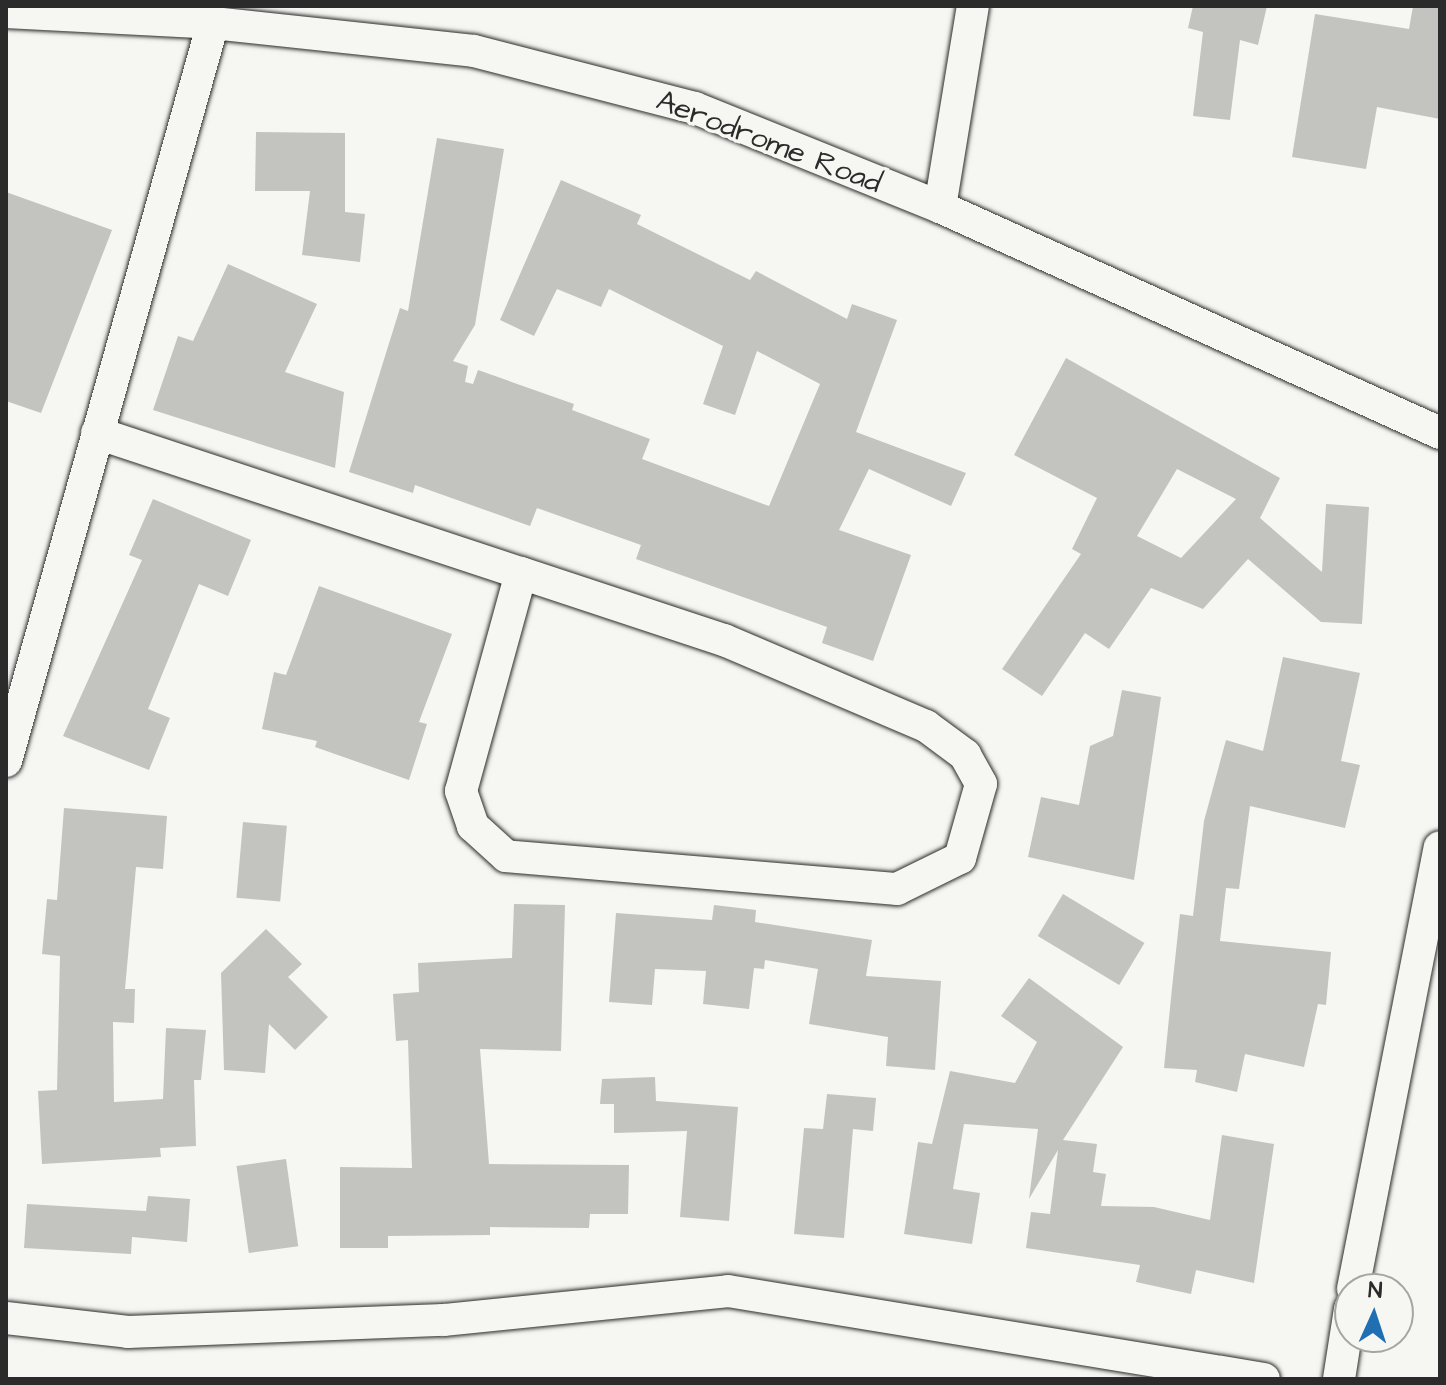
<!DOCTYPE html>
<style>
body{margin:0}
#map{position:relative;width:1446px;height:1385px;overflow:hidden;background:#f6f6f2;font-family:"Architects Daughter",sans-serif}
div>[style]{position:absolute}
.building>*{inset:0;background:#c3c3c0;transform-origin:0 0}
.roads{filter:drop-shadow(0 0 2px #2b2b2b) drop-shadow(0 0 2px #2b2b2b)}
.minor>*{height:32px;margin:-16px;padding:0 16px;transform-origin:16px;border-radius:16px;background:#f6f6f2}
span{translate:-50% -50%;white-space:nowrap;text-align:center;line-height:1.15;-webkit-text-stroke:7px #f6f6f2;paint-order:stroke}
.street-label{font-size:30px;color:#2b2b2b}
.frame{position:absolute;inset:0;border:8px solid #2b2b2b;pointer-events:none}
.north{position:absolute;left:1334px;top:1273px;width:80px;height:80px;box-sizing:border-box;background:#f6f6f2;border:2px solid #a5a5a2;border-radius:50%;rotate:3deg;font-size:22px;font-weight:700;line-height:32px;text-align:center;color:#2b2b2b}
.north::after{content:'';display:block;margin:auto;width:28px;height:36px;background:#1f6fb2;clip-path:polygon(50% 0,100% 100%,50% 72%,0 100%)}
</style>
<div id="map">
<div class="building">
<i style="clip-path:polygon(1193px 6px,1267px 6px,1258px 45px,1240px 40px,1230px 120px,1193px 116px,1203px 32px,1188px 28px)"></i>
<i style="clip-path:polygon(1413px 6px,1440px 6px,1440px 119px,1377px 107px,1366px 169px,1292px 157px,1315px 14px,1409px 29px)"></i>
<i style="clip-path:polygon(256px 132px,345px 133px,345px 212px,365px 214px,360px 262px,302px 255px,310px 191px,255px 191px)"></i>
<i style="clip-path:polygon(437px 138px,504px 149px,475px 325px,453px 361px,468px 366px,465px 382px,473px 384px,478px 370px,574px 404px,572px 410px,650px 439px,642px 459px,769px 506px,820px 384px,757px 351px,735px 415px,703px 404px,723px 346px,609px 289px,601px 307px,557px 289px,534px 336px,500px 320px,561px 180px,641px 215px,637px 224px,750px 280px,756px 271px,847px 319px,852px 304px,897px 320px,856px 432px,966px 473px,951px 506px,869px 469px,839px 530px,911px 555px,873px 661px,822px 643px,827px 627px,636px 559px,641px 545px,537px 508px,530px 526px,415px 485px,413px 493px,349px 472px,400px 308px,408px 311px)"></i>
<i style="clip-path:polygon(6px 192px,112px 230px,41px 413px,6px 401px)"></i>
<i style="clip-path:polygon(228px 264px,317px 304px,285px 372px,344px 392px,335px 468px,153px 410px,178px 336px,193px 341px)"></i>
<i style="clip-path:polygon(evenodd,1066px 358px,1280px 478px,1260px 518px,1322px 572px,1326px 504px,1369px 507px,1362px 624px,1321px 622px,1248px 559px,1203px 609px,1151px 588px,1109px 649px,1085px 633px,1042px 696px,1002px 669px,1081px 554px,1072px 549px,1097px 498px,1014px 455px,1066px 358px,1177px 469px,1236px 499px,1181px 558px,1137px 536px,1177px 469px)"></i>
<i style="clip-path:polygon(153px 499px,251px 540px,228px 596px,199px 584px,148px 709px,170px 718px,149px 770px,63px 736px,142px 560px,129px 555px)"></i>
<i style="clip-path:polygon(319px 586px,452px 634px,419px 722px,427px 724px,409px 780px,315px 747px,317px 741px,262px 729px,274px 672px,286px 675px)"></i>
<i style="clip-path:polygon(1283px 657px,1360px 673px,1341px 761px,1360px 765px,1345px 828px,1250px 806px,1239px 889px,1226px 888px,1220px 941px,1331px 952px,1326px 1005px,1318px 1004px,1304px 1067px,1245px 1054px,1237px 1092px,1195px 1082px,1197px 1070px,1164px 1068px,1172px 988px,1180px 914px,1193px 916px,1204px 821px,1226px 740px,1263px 751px)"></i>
<i style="clip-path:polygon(1122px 690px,1161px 697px,1134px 880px,1028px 857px,1041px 797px,1079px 805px,1090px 746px,1113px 736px)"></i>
<i style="clip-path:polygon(64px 808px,167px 816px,163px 869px,136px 867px,125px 989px,135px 989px,134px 1023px,113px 1022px,114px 1102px,163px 1099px,166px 1028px,206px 1030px,201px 1080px,194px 1080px,196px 1146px,160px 1148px,161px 1157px,42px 1164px,38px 1091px,57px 1090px,60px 956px,42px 954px,47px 899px,57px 900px)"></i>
<i style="left:243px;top:822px;width:44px;height:76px;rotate:5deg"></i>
<i style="left:1063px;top:894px;width:95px;height:49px;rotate:31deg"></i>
<i style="clip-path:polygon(514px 904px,565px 905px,561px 1051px,480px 1049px,489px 1164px,629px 1165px,628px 1214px,590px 1214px,589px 1228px,490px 1227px,490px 1235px,388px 1236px,388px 1248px,340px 1248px,340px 1167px,412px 1168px,408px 1040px,396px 1041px,393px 994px,419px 992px,418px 963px,512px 958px)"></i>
<i style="clip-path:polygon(714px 905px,756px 910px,755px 922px,872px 940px,866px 976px,941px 981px,935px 1070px,886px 1066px,888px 1037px,809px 1024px,818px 969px,765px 960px,764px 969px,754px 968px,749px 1009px,703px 1004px,706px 971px,655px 969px,652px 1005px,609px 1002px,616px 913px,712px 920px)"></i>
<i style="clip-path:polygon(266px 929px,302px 964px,288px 977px,328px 1017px,295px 1050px,269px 1024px,265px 1073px,224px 1070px,221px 973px)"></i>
<i style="clip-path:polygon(1029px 978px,1123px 1047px,1063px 1140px,1097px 1144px,1093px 1172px,1106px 1174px,1101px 1206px,1154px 1207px,1210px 1220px,1222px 1135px,1274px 1144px,1254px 1283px,1196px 1270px,1191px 1294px,1136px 1282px,1140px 1265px,1026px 1248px,1031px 1212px,1050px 1214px,1058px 1150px,1029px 1199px,1038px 1129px,964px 1124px,953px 1189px,980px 1193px,972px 1244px,904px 1234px,918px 1142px,932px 1144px,950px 1071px,1015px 1083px,1037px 1042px,1001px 1016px)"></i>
<i style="clip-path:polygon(655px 1077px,656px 1101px,738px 1107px,729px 1221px,680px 1217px,687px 1131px,614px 1133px,614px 1104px,600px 1104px,602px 1079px)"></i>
<i style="clip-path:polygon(827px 1094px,876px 1098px,873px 1131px,853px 1129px,844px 1238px,794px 1234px,804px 1128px,823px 1129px)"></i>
<i style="left:286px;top:1159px;width:88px;height:50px;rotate:82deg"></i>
<i style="clip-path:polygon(148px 1196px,190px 1199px,187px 1242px,132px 1237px,131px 1254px,24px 1248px,27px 1204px,146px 1211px)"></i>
</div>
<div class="roads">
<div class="minor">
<i style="left:6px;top:12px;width:207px;rotate:3deg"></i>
<i style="left:213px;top:23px;width:262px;rotate:6.1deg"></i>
<i style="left:474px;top:51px;width:228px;rotate:14.5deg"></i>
<i style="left:695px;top:108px;width:264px;rotate:22deg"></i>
<i style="left:940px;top:207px;width:549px;rotate:24.32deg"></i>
<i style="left:940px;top:207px;width:204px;rotate:-80.7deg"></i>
<i style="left:97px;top:433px;width:447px;rotate:18.3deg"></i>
<i style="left:521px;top:573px;width:214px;rotate:18.3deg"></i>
<i style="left:724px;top:640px;width:220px;rotate:23.1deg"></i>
<i style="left:926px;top:726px;width:49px;rotate:36.6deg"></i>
<i style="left:965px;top:755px;width:33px;rotate:61deg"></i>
<i style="left:981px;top:784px;width:77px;rotate:105.8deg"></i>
<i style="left:960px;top:858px;width:70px;rotate:153.8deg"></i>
<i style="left:897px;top:889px;width:392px;rotate:-175.2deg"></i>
<i style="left:506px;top:856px;width:45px;rotate:-137.7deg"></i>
<i style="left:473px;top:826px;width:37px;rotate:-109deg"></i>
<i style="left:461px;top:791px;width:226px;rotate:-74.6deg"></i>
<i style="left:6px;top:761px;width:766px;rotate:-74.33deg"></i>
<i style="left:1353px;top:1289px;width:450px;rotate:-78.9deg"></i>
<i style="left:6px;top:1318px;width:123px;rotate:6.5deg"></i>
<i style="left:128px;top:1332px;width:316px;rotate:-2.2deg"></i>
<i style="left:444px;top:1320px;width:285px;rotate:-5.8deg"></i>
<i style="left:728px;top:1291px;width:543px;rotate:9.32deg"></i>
<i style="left:1339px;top:1379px;width:71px;rotate:-81.1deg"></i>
</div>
</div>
<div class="street-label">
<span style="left:769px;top:142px;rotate:21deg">Aerodrome Road</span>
</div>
<div class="frame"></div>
<div class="north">N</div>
</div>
